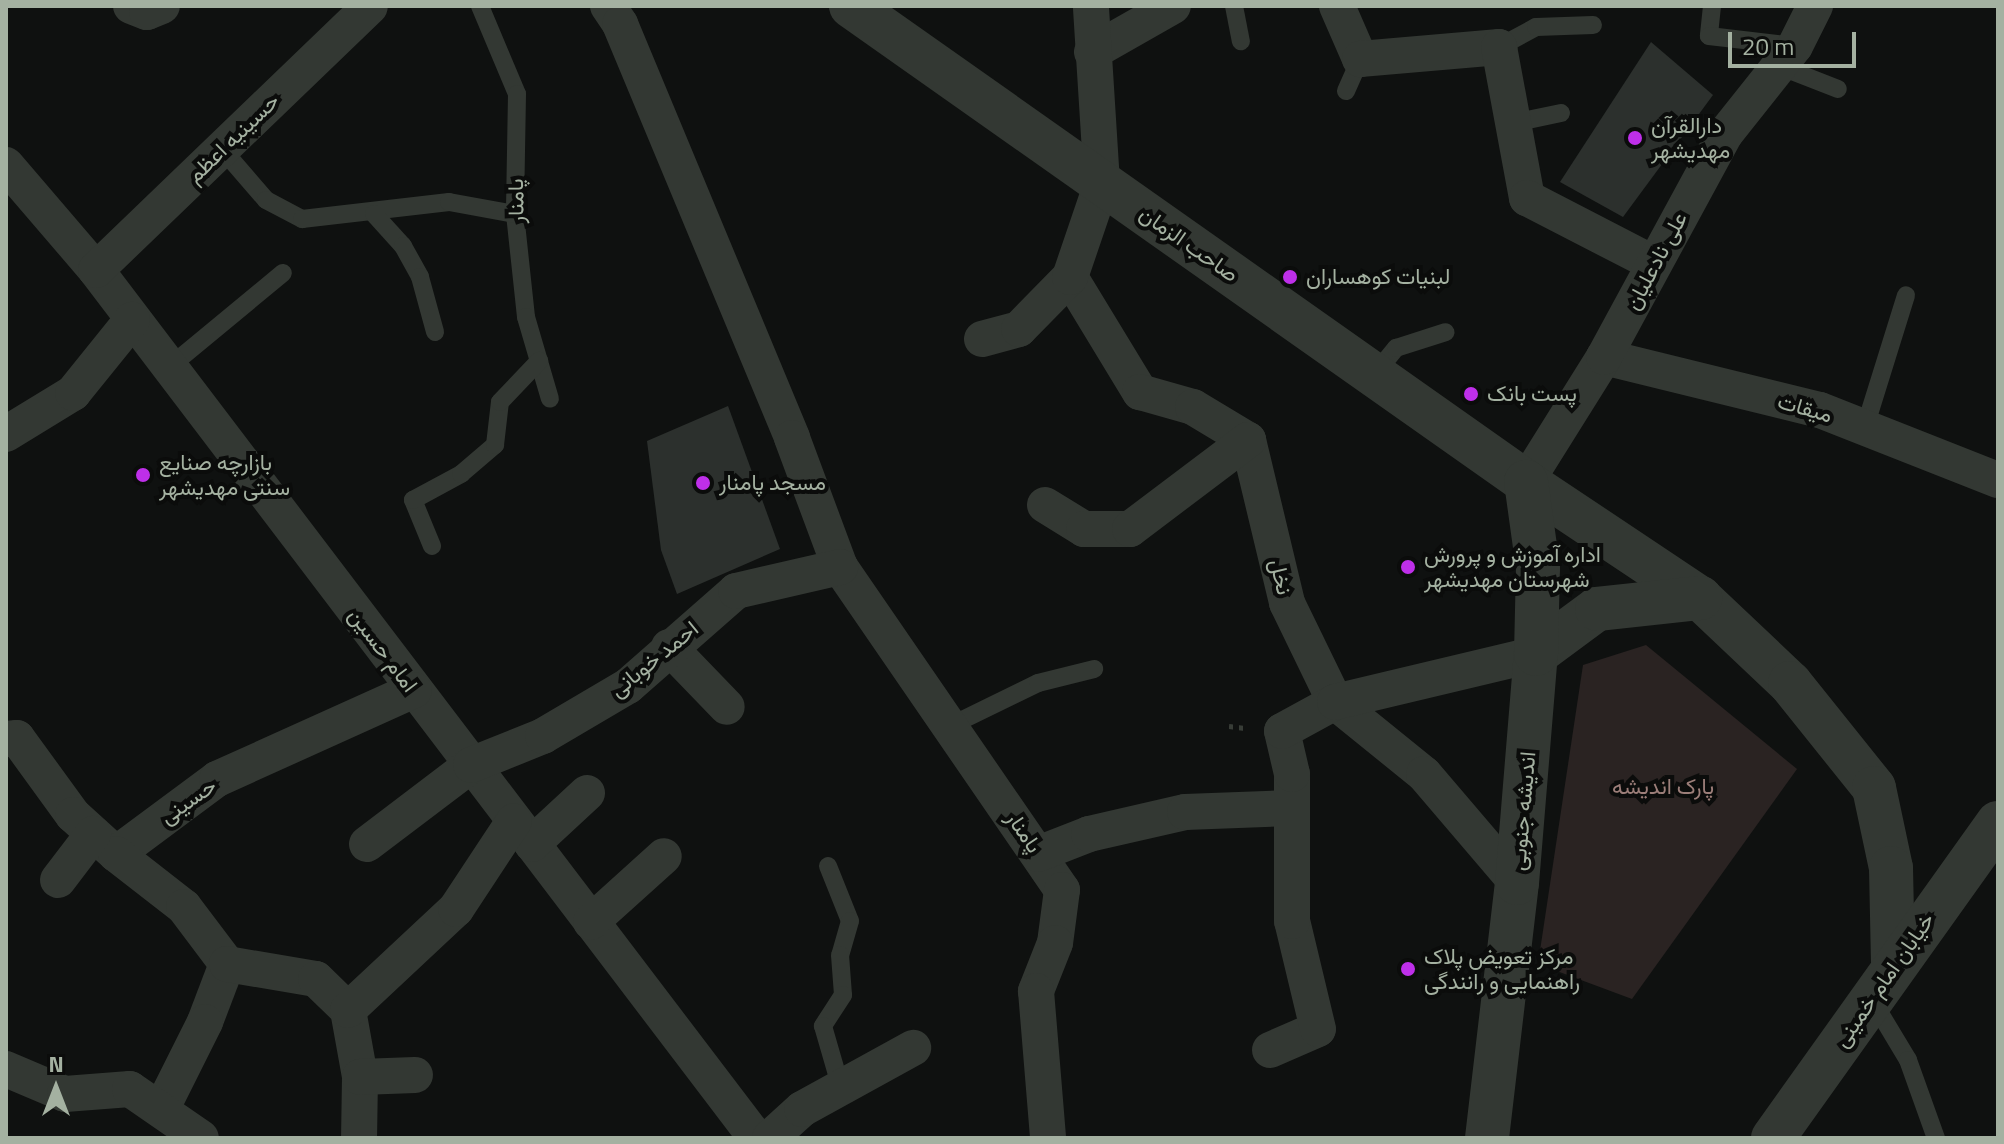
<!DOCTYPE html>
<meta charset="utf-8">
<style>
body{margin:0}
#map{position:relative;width:2004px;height:1144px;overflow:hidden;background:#0f1110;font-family:"Titillium Web",Vazirmatn,sans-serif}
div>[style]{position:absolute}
.green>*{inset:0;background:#2a2322}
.building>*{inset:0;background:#2c302d}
.path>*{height:5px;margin-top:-2.5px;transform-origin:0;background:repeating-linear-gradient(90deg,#383d37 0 4px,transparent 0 10px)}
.service>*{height:18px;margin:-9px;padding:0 9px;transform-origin:9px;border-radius:9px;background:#333833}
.minor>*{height:36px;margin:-18px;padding:0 18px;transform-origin:18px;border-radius:18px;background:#333833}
.tertiary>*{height:44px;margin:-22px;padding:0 22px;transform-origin:22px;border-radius:22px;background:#333833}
.dots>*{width:22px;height:22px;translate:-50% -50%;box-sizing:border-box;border:4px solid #0b0c0b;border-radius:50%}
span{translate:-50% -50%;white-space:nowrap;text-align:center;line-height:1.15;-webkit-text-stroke:8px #0b0c0b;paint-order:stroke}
.poi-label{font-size:22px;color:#a4b1a1}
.left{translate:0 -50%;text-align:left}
.street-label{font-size:22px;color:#a4b1a1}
.park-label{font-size:22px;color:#9c7e79}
.frame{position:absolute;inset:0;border:8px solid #a4b1a1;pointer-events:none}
.north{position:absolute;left:16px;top:1048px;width:80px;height:80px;-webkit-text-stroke:6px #0b0c0b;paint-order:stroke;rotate:0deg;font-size:22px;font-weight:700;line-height:32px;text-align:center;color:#a4b1a1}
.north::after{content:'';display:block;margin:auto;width:28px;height:36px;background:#a4b1a1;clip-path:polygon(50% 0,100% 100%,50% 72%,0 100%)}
.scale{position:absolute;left:1728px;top:32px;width:128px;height:36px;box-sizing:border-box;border:4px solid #a4b1a1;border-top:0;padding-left:10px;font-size:24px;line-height:28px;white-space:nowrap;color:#a4b1a1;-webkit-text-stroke:6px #0b0c0b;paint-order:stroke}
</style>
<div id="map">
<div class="green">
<i style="clip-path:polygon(1646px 645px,1797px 769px,1632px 999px,1538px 964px,1583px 665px)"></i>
</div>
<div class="building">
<i style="clip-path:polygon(1651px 42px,1713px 95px,1623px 217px,1560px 182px)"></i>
<i style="clip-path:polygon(728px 406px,780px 549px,677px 594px,661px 550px,647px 441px)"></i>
</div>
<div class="path">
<i style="left:1229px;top:726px;width:16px;rotate:7deg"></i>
</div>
<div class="service">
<i style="left:480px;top:6px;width:95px;rotate:67.2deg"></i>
<i style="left:517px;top:94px;width:120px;rotate:91deg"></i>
<i style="left:515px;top:214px;width:104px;rotate:83.9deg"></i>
<i style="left:526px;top:317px;width:85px;rotate:73.7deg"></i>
<i style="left:1234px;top:6px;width:36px;rotate:79deg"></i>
<i style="left:1712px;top:6px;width:30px;rotate:96deg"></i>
<i style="left:1709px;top:36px;width:87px;rotate:6.6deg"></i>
<i style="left:1499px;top:47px;width:42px;rotate:-28.4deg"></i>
<i style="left:1536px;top:27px;width:57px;rotate:-2deg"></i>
<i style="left:1779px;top:66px;width:63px;rotate:21.3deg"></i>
<i style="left:1346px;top:91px;width:35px;rotate:-66deg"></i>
<i style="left:1513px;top:123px;width:49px;rotate:-11.8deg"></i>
<i style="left:222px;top:149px;width:67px;rotate:49.2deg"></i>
<i style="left:266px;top:200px;width:41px;rotate:27.8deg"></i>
<i style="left:302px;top:219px;width:148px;rotate:-6.6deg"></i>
<i style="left:449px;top:202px;width:67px;rotate:10.3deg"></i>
<i style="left:374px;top:214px;width:43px;rotate:47.8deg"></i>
<i style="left:403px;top:246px;width:35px;rotate:61deg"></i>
<i style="left:420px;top:277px;width:57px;rotate:74.7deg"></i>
<i style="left:168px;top:368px;width:149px;rotate:-39.6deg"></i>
<i style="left:1374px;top:375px;width:35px;rotate:-51deg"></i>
<i style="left:1396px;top:348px;width:52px;rotate:-17.7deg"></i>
<i style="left:1865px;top:427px;width:138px;rotate:-72.7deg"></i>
<i style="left:432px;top:546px;width:50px;rotate:-112.4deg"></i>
<i style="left:413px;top:500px;width:55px;rotate:-28.4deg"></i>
<i style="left:461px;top:474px;width:45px;rotate:-40.5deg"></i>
<i style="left:495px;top:445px;width:43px;rotate:-83.4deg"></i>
<i style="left:500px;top:402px;width:57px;rotate:-46.4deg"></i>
<i style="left:952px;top:725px;width:96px;rotate:-26deg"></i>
<i style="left:1038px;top:683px;width:58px;rotate:-14deg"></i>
<i style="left:828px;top:866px;width:59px;rotate:68.2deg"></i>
<i style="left:850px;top:921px;width:35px;rotate:106deg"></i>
<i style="left:840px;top:955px;width:40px;rotate:85.7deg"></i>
<i style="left:843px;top:995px;width:37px;rotate:123deg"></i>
<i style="left:823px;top:1026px;width:61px;rotate:73.9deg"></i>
<i style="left:1872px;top:1000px;width:70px;rotate:59deg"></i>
<i style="left:1908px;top:1060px;width:83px;rotate:70.3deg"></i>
</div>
<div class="minor">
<i style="left:131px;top:6px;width:17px;rotate:21deg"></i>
<i style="left:147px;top:12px;width:16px;rotate:-22deg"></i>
<i style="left:608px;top:6px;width:22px;rotate:56deg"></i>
<i style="left:620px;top:24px;width:448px;rotate:67.4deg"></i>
<i style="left:792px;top:438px;width:138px;rotate:69.6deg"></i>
<i style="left:840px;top:567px;width:392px;rotate:55.5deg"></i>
<i style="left:1062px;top:890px;width:53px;rotate:97.5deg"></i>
<i style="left:1055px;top:943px;width:52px;rotate:111.6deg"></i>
<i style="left:1036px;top:991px;width:147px;rotate:85.3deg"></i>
<i style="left:1337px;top:6px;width:58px;rotate:66.5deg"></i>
<i style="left:1360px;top:59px;width:140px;rotate:-4.9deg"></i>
<i style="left:1499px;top:47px;width:154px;rotate:79.5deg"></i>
<i style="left:1527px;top:198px;width:142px;rotate:27.3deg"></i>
<i style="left:1092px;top:52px;width:93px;rotate:-29.6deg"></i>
<i style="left:6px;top:165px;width:138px;rotate:49.4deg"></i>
<i style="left:96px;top:270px;width:1090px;rotate:52.75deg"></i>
<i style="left:96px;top:270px;width:380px;rotate:-43.9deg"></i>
<i style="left:1070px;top:277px;width:135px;rotate:58.7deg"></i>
<i style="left:1140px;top:392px;width:55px;rotate:15.8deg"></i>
<i style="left:1193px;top:407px;width:64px;rotate:31deg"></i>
<i style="left:1248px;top:440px;width:168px;rotate:76.5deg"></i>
<i style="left:1287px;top:603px;width:110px;rotate:64.1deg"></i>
<i style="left:1335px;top:702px;width:114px;rotate:39deg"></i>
<i style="left:1424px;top:774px;width:143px;rotate:49.5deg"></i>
<i style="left:982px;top:339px;width:38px;rotate:-15deg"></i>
<i style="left:1019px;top:329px;width:73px;rotate:-45.6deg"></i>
<i style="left:1070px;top:277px;width:99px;rotate:-71.2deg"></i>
<i style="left:1102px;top:183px;width:177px;rotate:-93.6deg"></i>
<i style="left:1604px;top:357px;width:222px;rotate:13.8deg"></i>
<i style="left:1820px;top:410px;width:191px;rotate:21.5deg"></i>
<i style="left:6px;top:434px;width:79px;rotate:-31.5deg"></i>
<i style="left:73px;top:393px;width:94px;rotate:-51.1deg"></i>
<i style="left:1526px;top:482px;width:147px;rotate:-58deg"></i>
<i style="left:1604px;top:357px;width:254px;rotate:-61.5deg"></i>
<i style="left:1725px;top:134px;width:112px;rotate:-51.5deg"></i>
<i style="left:1795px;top:46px;width:45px;rotate:-63.4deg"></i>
<i style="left:1045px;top:505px;width:46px;rotate:31.6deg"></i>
<i style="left:1084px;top:529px;width:46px"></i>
<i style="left:1130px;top:529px;width:148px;rotate:-37deg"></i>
<i style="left:669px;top:647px;width:83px;rotate:46deg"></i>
<i style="left:6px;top:739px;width:11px;rotate:-5deg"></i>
<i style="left:17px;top:738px;width:95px;rotate:54deg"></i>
<i style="left:73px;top:815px;width:58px;rotate:42.2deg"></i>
<i style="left:116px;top:854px;width:126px;rotate:-36.6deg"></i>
<i style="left:217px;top:779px;width:216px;rotate:-24.3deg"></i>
<i style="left:367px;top:844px;width:131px;rotate:-37.2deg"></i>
<i style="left:471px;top:765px;width:78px;rotate:-21.9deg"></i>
<i style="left:543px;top:736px;width:99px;rotate:-30.5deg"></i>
<i style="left:628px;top:686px;width:144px;rotate:-41.3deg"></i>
<i style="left:736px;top:591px;width:107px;rotate:-13deg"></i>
<i style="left:532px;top:844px;width:75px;rotate:-42.8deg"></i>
<i style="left:116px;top:854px;width:86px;rotate:37.9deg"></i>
<i style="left:184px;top:907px;width:71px;rotate:53deg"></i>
<i style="left:227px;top:964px;width:62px;rotate:110.8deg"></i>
<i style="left:205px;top:1022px;width:96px;rotate:116.6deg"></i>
<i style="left:1038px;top:854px;width:55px;rotate:-21.4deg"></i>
<i style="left:1089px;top:834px;width:98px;rotate:-12.9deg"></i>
<i style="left:1185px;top:812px;width:106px;rotate:-2.2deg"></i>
<i style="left:58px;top:880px;width:58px;rotate:-52.7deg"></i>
<i style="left:591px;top:922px;width:98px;rotate:-42.1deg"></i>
<i style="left:227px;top:964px;width:90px;rotate:9.6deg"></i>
<i style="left:316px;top:979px;width:45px;rotate:44.1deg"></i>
<i style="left:348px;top:1010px;width:68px;rotate:79.8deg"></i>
<i style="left:360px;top:1077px;width:61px;rotate:90.9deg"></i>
<i style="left:348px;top:1010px;width:148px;rotate:-43.1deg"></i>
<i style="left:456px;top:909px;width:105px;rotate:-56.6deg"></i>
<i style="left:1270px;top:1050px;width:52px;rotate:-23.6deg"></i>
<i style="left:1318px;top:1029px;width:111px;rotate:-103.5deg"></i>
<i style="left:1292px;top:921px;width:147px;rotate:-90deg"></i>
<i style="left:1292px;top:774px;width:44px;rotate:-103.1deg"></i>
<i style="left:1282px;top:731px;width:60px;rotate:-28.7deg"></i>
<i style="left:1335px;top:702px;width:207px;rotate:-13.4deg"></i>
<i style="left:6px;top:1069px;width:64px;rotate:23deg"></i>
<i style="left:65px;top:1094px;width:65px;rotate:-4.4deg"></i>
<i style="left:130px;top:1089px;width:86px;rotate:34.6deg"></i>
<i style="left:360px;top:1077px;width:55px;rotate:-2.1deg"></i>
<i style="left:770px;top:1138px;width:43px;rotate:-42.2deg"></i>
<i style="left:802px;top:1109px;width:127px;rotate:-28.8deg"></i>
</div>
<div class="tertiary">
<i style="left:851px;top:6px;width:826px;rotate:35.19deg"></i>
<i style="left:1526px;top:482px;width:209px;rotate:33.7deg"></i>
<i style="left:1700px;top:598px;width:124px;rotate:43.4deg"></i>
<i style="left:1790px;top:683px;width:134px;rotate:51.3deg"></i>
<i style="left:1874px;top:788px;width:82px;rotate:78deg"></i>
<i style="left:1891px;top:868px;width:97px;rotate:88.8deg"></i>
<i style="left:1536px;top:654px;width:76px;rotate:-36.4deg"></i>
<i style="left:1597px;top:609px;width:104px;rotate:-6.1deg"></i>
<i style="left:1487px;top:1138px;width:257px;rotate:-83.3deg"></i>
<i style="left:1517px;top:883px;width:230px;rotate:-85.3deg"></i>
<i style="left:1536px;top:654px;width:86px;rotate:-88.7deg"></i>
<i style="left:1538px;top:568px;width:87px;rotate:-97.9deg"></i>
<i style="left:1773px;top:1138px;width:387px;rotate:-54.5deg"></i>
</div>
<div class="dots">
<i style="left:1635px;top:138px;background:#be2fe9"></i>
<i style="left:1290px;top:277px;background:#be2fe9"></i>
<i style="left:1471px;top:394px;background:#be2fe9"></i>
<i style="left:143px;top:475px;background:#be2fe9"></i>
<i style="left:703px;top:483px;background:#be2fe9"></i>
<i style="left:1408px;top:567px;background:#be2fe9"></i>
<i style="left:1408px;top:969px;background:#be2fe9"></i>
</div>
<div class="poi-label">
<span class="left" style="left:1651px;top:138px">دارالقرآن<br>مهدیشهر</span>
<span class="left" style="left:1306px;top:277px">لبنیات کوهساران</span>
<span class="left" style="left:1487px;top:394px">پست بانک</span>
<span class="left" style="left:159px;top:475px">بازارچه صنایع<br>سنتی مهدیشهر</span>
<span class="left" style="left:719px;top:483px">مسجد پامنار</span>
<span class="left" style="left:1424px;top:567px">اداره آموزش و پرورش<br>شهرستان مهدیشهر</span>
<span class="left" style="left:1424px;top:969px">مرکز تعویض پلاک<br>راهنمایی و رانندگی</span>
</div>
<div class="street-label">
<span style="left:233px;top:138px;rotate:-44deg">حسینیه اعظم</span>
<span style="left:516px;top:201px;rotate:-91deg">پامنار</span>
<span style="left:1189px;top:244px;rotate:35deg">صاحب الزمان</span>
<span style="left:1656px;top:261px;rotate:-62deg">علی نادعلیان</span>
<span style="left:1805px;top:408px;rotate:16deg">میقات</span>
<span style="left:1281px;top:577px;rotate:77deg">نخل</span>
<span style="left:383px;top:650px;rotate:53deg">امام حسین</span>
<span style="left:654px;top:659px;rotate:-39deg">احمد خوبانی</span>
<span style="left:188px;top:801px;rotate:-35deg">حسینی</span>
<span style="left:1523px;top:811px;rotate:-85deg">اندیشه جنوبی</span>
<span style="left:1024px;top:832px;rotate:56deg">پامنار</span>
<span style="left:1884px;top:980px;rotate:-55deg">خیابان امام خمینی</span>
</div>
<div class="park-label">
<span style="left:1663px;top:787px">پارک اندیشه</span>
</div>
<div class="frame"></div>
<div class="north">N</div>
<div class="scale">20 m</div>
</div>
